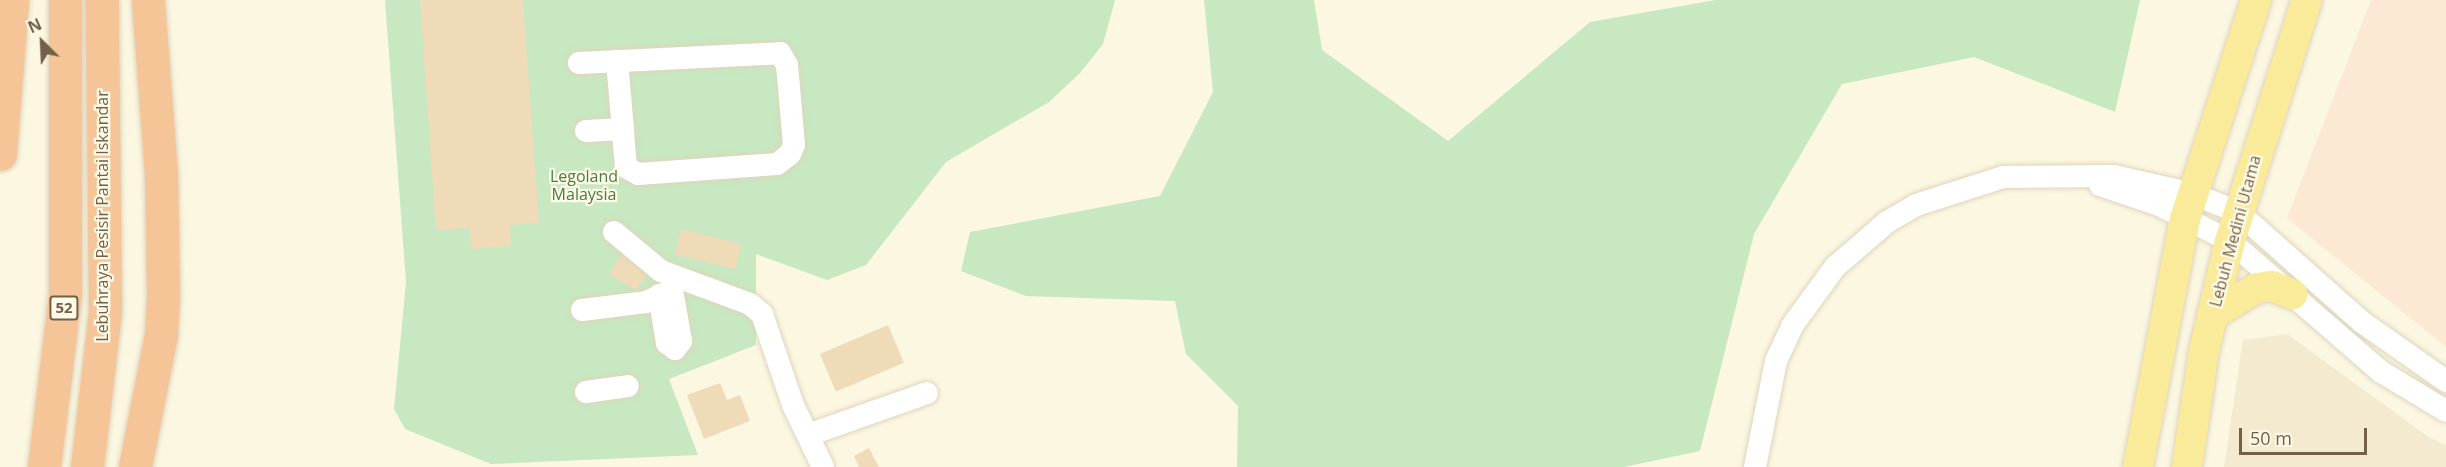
<!DOCTYPE html>
<style>
body{margin:0}
#map{position:relative;width:2446px;height:467px;overflow:hidden;background:#fbf7e1;font-family:"Open Sans",sans-serif}
div>[style]{position:absolute}
.residential>*{inset:0;background:#f3eacf}
.commercial>*{inset:0;background:#fce9d4}
.green>*{inset:0;background:#c7e8c0}
.building>*{inset:0;background:#f0dbb9;transform-origin:0 0}
.roads{filter:drop-shadow(0 0 2px #dfd4bd) drop-shadow(0 0 2px #dfd4bd)}
.minor>*{height:22px;margin:-11px;padding:0 11px;transform-origin:11px;border-radius:11px;background:#fff}
.major>*{height:30px;margin:-15px;padding:0 15px;transform-origin:15px;border-radius:15px;background:#f9eb9a}
.highway>*{height:33px;margin:-16.5px;padding:0 16.5px;transform-origin:16.5px;border-radius:16.5px;background:#f5c598}
span{translate:-50% -50%;white-space:nowrap;text-align:center;line-height:1.15;-webkit-text-stroke:4.5px #fffae7;paint-order:stroke}
.shield-label span{padding:2px 4px;background:#fffae7;border:2px solid;border-radius:4px;-webkit-text-stroke-width:0}
.shield-label{font-size:15px;color:#726049;font-weight:700}
.park-label{font-size:16px;color:#487d43}
.street-label{font-size:16px;color:#726049}
.north{position:absolute;left:12px;top:12px;width:60px;height:60px;-webkit-text-stroke:4px #fffae7;paint-order:stroke;rotate:336deg;font-size:16px;font-weight:700;line-height:24px;text-align:center;color:#726049}
.north::after{content:'';display:block;margin:auto;width:21px;height:27px;background:#726049;clip-path:polygon(50% 0,100% 100%,50% 72%,0 100%)}
.scale{position:absolute;left:2239px;top:428px;width:128px;height:27px;box-sizing:border-box;border:3px solid #726049;border-top:0;padding-left:8px;font-size:18px;line-height:21px;white-space:nowrap;color:#726049;-webkit-text-stroke:4px #fffae7;paint-order:stroke}
</style>
<div id="map">
<div class="residential">
<i style="clip-path:polygon(2287px 334px,2430px 438px,2446px 445px,2446px 467px,2224px 467px,2243px 340px)"></i>
</div>
<div class="commercial">
<i style="clip-path:polygon(2371px 0,2446px 0,2446px 347px,2287px 218px)"></i>
</div>
<div class="green">
<i style="clip-path:polygon(385px 0,1115px 0,1103px 44px,1080px 73px,1049px 102px,946px 162px,866px 265px,827px 280px,756px 254px,756px 345px,669px 379px,698px 455px,491px 464px,405px 429px,394px 409px,406px 282px)"></i>
<i style="clip-path:polygon(1204px 0,1314px 0,1322px 50px,1448px 141px,1590px 22px,1716px 0,2140px 0,2115px 112px,1974px 57px,1842px 84px,1754px 234px,1700px 451px,1624px 467px,1237px 467px,1238px 406px,1186px 354px,1175px 301px,1026px 296px,961px 271px,970px 232px,1160px 196px,1213px 92px)"></i>
</div>
<div class="building">
<i style="clip-path:polygon(420px 0,523px 0,539px 223px,510px 225px,511px 246px,471px 249px,469px 228px,436px 230px)"></i>
<i style="left:681px;top:229px;width:62px;height:26px;rotate:14deg"></i>
<i style="left:622px;top:252px;width:32px;height:26px;rotate:30deg"></i>
<i style="left:888px;top:325px;width:41px;height:74px;rotate:67deg"></i>
<i style="clip-path:polygon(720px 383px,727px 400px,740px 395px,750px 421px,704px 439px,687px 395px)"></i>
<i style="clip-path:polygon(869px 448px,879px 467px,859px 467px,854px 456px)"></i>
</div>
<div class="roads">
<div class="minor">
<i style="left:617px;top:61px;width:68px;rotate:85deg"></i>
<i style="left:579px;top:63px;width:201px;rotate:-2.8deg"></i>
<i style="left:780px;top:53px;width:14px;rotate:60deg"></i>
<i style="left:787px;top:65px;width:80px;rotate:85deg"></i>
<i style="left:794px;top:145px;width:10px;rotate:114deg"></i>
<i style="left:790px;top:154px;width:16px;rotate:142deg"></i>
<i style="left:777px;top:164px;width:139px;rotate:175.9deg"></i>
<i style="left:638px;top:174px;width:14px;rotate:-150deg"></i>
<i style="left:626px;top:167px;width:38px;rotate:-95deg"></i>
<i style="left:623px;top:129px;width:37px;rotate:177deg"></i>
<i style="left:2100px;top:185px;width:62px;rotate:18.7deg"></i>
<i style="left:2159px;top:205px;width:80px;rotate:26.9deg"></i>
<i style="left:2230px;top:241px;width:198px;rotate:40.9deg"></i>
<i style="left:2380px;top:371px;width:77px;rotate:31.2deg"></i>
<i style="left:614px;top:232px;width:61px;rotate:39.7deg"></i>
<i style="left:661px;top:271px;width:95px;rotate:20.3deg"></i>
<i style="left:750px;top:304px;width:16px;rotate:40deg"></i>
<i style="left:762px;top:314px;width:96px;rotate:71.2deg"></i>
<i style="left:793px;top:405px;width:69px;rotate:64.2deg"></i>
<i style="left:659px;top:295px;width:49px;rotate:80.5deg"></i>
<i style="left:667px;top:343px;width:10px;rotate:37deg"></i>
<i style="left:675px;top:349px;width:10px;rotate:-53deg"></i>
<i style="left:681px;top:341px;width:52px;rotate:-100deg"></i>
<i style="left:582px;top:310px;width:64px;rotate:-7.1deg"></i>
<i style="left:646px;top:302px;width:27px;rotate:-24deg"></i>
<i style="left:586px;top:392px;width:42px;rotate:-8.1deg"></i>
<i style="left:808px;top:435px;width:126px;rotate:-19.4deg"></i>
<i style="left:1755px;top:467px;width:108px;rotate:-78.8deg"></i>
<i style="left:1776px;top:361px;width:38px;rotate:-65deg"></i>
<i style="left:1792px;top:326px;width:73px;rotate:-53.9deg"></i>
<i style="left:1835px;top:267px;width:69px;rotate:-40.9deg"></i>
<i style="left:1887px;top:222px;width:34px;rotate:-30deg"></i>
<i style="left:1916px;top:205px;width:91px;rotate:-17.8deg"></i>
<i style="left:2003px;top:177px;width:111px;rotate:-0.5deg"></i>
<i style="left:2114px;top:176px;width:81px;rotate:12.8deg"></i>
<i style="left:2193px;top:194px;width:48px;rotate:21.8deg"></i>
<i style="left:2238px;top:212px;width:166px;rotate:41.6deg"></i>
<i style="left:2362px;top:322px;width:103px;rotate:35.1deg"></i>
</div>
<div class="major">
<i style="left:2212px;top:315px;width:52px;rotate:-31deg"></i>
<i style="left:2257px;top:288px;width:15px;rotate:-8deg"></i>
<i style="left:2272px;top:286px;width:22px;rotate:22deg"></i>
<i style="left:2138px;top:467px;width:252px;rotate:-79.3deg"></i>
<i style="left:2185px;top:219px;width:230px;rotate:-72deg"></i>
<i style="left:2187px;top:467px;width:117px;rotate:-81.7deg"></i>
<i style="left:2204px;top:351px;width:113px;rotate:-76.7deg"></i>
<i style="left:2230px;top:241px;width:253px;rotate:-72.3deg"></i>
</div>
<div class="highway">
<i style="left:0;top:154px;width:154px;rotate:-85.5deg"></i>
<i style="left:44px;top:467px;width:175px;rotate:-83.1deg"></i>
<i style="left:65px;top:293px;width:293px;rotate:-90deg"></i>
<i style="left:87px;top:467px;width:157px;rotate:-83.4deg"></i>
<i style="left:105px;top:311px;width:311px;rotate:-90.6deg"></i>
<i style="left:135px;top:467px;width:135px;rotate:-78.9deg"></i>
<i style="left:161px;top:335px;width:39px;rotate:-87deg"></i>
<i style="left:163px;top:296px;width:122px;rotate:-90.9deg"></i>
<i style="left:161px;top:174px;width:174px;rotate:-94.3deg"></i>
</div>
</div>
<div class="shield-label">
<span style="left:64px;top:308px">52</span>
</div>
<div class="park-label">
<span style="left:584px;top:185px">Legoland<br>Malaysia</span>
</div>
<div class="street-label">
<span style="left:102px;top:216px;rotate:-90deg">Lebuhraya Pesisir Pantai Iskandar</span>
<span style="left:2235px;top:231px;rotate:-75deg">Lebuh Medini Utama</span>
</div>
<div class="north">N</div>
<div class="scale">50 m</div>
</div>
